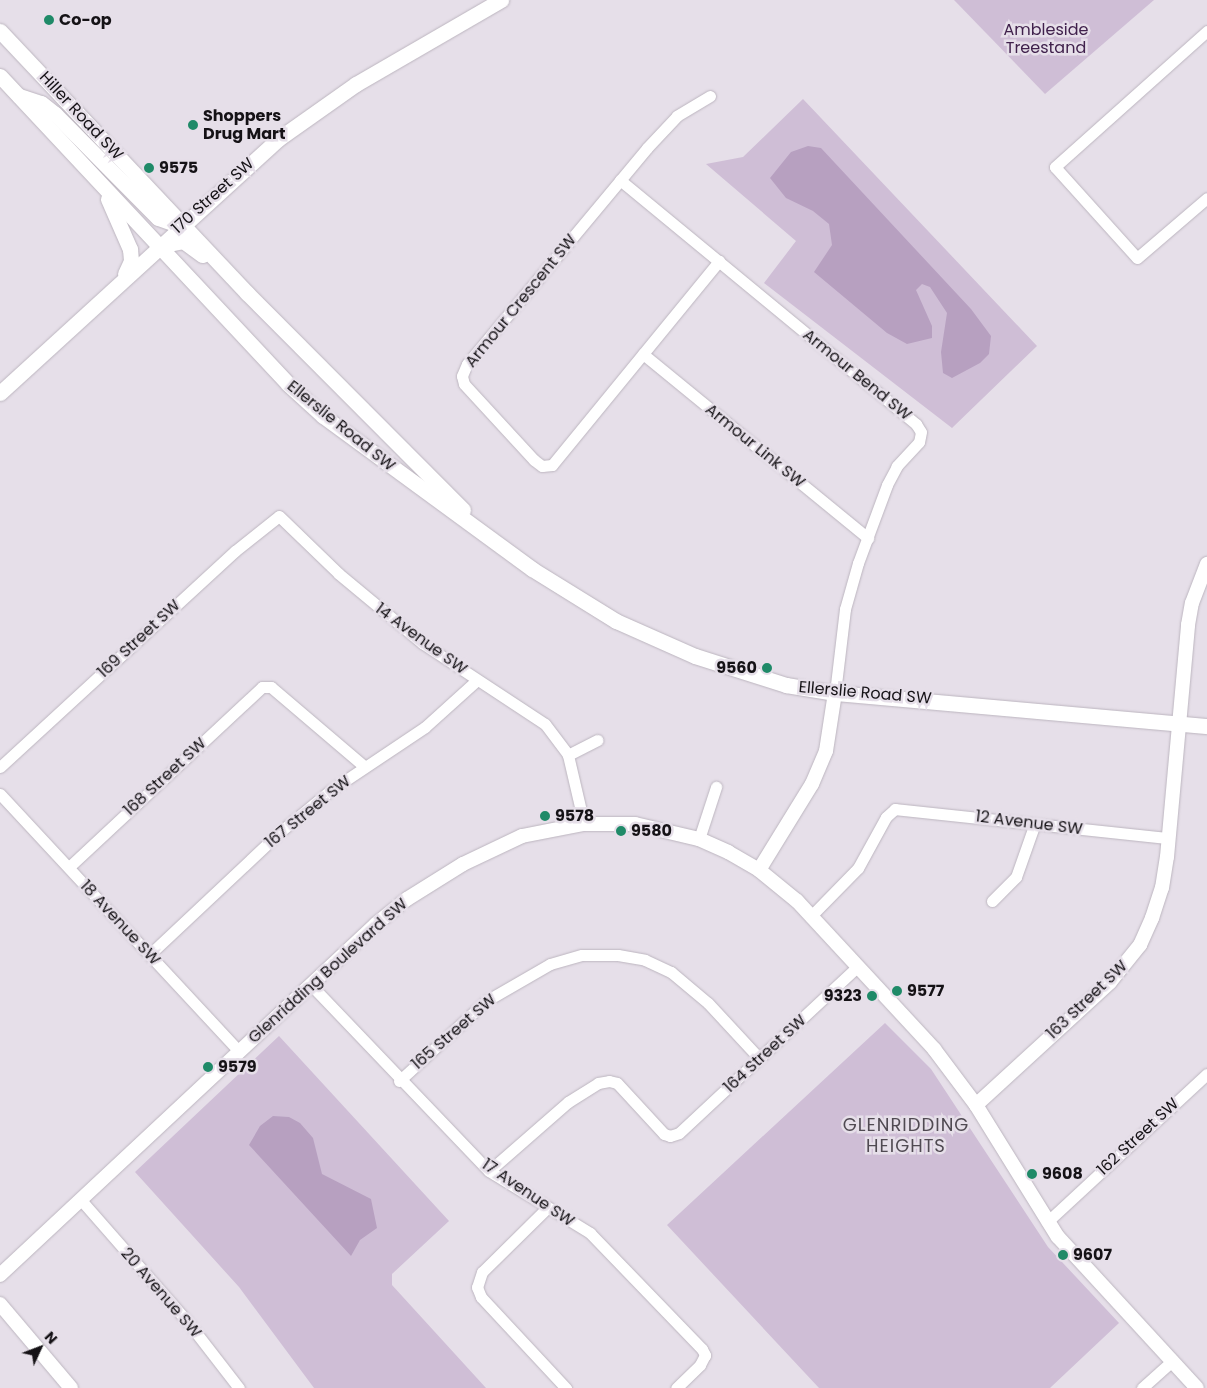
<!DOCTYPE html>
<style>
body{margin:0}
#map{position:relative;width:1207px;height:1388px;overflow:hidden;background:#e6dfe9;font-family:Poppins,sans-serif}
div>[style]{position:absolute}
.green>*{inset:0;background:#cfbed6}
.water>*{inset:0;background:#b7a0c0}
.roads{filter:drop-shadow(0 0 1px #bcb5bf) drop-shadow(0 0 1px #bcb5bf)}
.minor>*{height:11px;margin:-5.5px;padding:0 5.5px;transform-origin:5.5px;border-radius:5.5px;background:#fff}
.tertiary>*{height:14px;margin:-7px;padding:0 7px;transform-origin:7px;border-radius:7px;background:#fff}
.secondary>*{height:15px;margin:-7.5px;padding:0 7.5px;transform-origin:7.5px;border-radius:7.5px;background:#fff}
.dots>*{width:14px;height:14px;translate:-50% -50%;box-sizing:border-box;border:2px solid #e6dfe9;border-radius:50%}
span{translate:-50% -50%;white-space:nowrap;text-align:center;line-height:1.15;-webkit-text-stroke:5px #e6dfe9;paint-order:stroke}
.poi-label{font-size:16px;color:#151216;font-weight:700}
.left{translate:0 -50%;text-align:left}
.right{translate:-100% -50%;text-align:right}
.park-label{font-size:16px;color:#40214c}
.street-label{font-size:16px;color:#151216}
.neighbourhood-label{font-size:18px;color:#504a52;letter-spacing:1px}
.north{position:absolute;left:15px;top:1323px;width:50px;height:50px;-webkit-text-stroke:4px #e6dfe9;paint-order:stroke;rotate:47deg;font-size:14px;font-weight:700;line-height:20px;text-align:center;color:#151216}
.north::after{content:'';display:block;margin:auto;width:18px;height:22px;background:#151216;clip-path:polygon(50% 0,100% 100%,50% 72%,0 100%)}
</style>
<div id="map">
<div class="green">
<i style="clip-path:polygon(954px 0,1154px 0,1045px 94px)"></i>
<i style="clip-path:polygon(803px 99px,1037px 346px,952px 428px,764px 283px,796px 241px,706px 164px,743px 157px)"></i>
<i style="clip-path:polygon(885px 1023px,931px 1069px,1048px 1247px,1119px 1323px,1050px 1388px,819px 1388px,667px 1225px)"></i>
<i style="clip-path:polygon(279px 1036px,449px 1221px,392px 1274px,392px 1285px,486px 1388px,314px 1388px,239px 1287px,135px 1172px)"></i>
</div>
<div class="water">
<i style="clip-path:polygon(808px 146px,821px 148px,971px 309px,991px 336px,989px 354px,980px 363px,952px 378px,943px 373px,941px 352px,947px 313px,930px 287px,922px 284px,916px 290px,932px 326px,932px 338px,907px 344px,887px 333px,814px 272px,832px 245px,829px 224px,813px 211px,786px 198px,770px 178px,791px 152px)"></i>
<i style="clip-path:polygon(273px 1116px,289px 1117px,300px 1123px,313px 1138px,322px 1174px,371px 1199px,377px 1228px,360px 1240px,351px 1256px,249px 1145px,260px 1126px)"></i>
</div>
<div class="roads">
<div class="minor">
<i style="left:1207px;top:31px;width:204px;rotate:138.2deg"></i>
<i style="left:1055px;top:167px;width:122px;rotate:48deg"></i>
<i style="left:1137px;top:258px;width:92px;rotate:-40.6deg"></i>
<i style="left:710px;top:96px;width:39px;rotate:149deg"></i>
<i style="left:677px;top:116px;width:44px;rotate:133.2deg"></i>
<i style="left:647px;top:148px;width:281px;rotate:129.8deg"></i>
<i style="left:467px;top:364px;width:13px;rotate:113deg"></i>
<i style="left:462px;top:376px;width:8px;rotate:76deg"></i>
<i style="left:464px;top:384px;width:103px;rotate:47.4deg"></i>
<i style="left:534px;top:460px;width:10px;rotate:37deg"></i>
<i style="left:542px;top:466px;width:10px;rotate:-6deg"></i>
<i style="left:552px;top:465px;width:264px;rotate:-50.7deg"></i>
<i style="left:620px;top:180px;width:384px;rotate:39.5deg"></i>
<i style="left:916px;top:424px;width:9px;rotate:58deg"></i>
<i style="left:921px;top:432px;width:10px;rotate:101deg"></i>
<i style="left:919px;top:442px;width:33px;rotate:133deg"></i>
<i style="left:897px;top:466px;width:21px;rotate:118deg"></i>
<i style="left:887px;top:485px;width:83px;rotate:110.4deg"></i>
<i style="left:858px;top:563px;width:48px;rotate:105.8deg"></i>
<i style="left:845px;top:609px;width:85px;rotate:96.8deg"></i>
<i style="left:643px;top:354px;width:291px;rotate:39.3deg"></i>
<i style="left:568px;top:755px;width:33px;rotate:-27deg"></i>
<i style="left:0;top:767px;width:319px;rotate:-42.6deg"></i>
<i style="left:235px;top:551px;width:56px;rotate:-38.5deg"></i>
<i style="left:279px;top:516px;width:83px;rotate:44deg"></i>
<i style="left:339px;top:574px;width:108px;rotate:39.7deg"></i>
<i style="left:422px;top:643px;width:147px;rotate:33.4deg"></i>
<i style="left:545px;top:724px;width:39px;rotate:53deg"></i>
<i style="left:568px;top:755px;width:71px;rotate:76.9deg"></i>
<i style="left:0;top:794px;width:351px;rotate:47.1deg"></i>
<i style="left:699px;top:839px;width:55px;rotate:-71.9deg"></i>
<i style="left:69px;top:867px;width:264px;rotate:-43deg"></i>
<i style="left:262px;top:687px;width:9px"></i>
<i style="left:271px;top:687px;width:123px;rotate:40.4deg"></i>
<i style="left:992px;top:901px;width:34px;rotate:-45deg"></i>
<i style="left:1016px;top:877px;width:54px;rotate:-70.6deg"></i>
<i style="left:811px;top:916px;width:67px;rotate:-45.6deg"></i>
<i style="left:858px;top:868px;width:58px;rotate:-61.2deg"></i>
<i style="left:886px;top:817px;width:12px;rotate:-42deg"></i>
<i style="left:895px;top:809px;width:275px;rotate:6.1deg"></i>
<i style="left:149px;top:955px;width:181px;rotate:-43.2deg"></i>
<i style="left:281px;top:831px;width:65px;rotate:-39.4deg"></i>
<i style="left:331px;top:790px;width:113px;rotate:-33.8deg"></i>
<i style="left:425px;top:727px;width:70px;rotate:-42.1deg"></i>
<i style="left:311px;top:985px;width:257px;rotate:46.3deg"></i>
<i style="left:489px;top:1171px;width:119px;rotate:31.5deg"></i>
<i style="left:590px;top:1233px;width:161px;rotate:46deg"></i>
<i style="left:702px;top:1349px;width:7px;rotate:63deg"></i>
<i style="left:705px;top:1355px;width:11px;rotate:117deg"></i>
<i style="left:700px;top:1365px;width:33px;rotate:136deg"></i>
<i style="left:399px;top:1081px;width:118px;rotate:-42.6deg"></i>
<i style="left:486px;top:1001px;width:74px;rotate:-30deg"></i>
<i style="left:550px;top:964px;width:33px;rotate:-16deg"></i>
<i style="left:582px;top:955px;width:36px"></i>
<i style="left:618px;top:955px;width:27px;rotate:10deg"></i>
<i style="left:645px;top:960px;width:29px;rotate:25deg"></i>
<i style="left:671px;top:972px;width:48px;rotate:40deg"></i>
<i style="left:708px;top:1003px;width:75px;rotate:47.2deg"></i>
<i style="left:489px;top:1171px;width:105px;rotate:-41.1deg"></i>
<i style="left:568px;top:1102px;width:36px;rotate:-32deg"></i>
<i style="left:598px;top:1083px;width:11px;rotate:-10deg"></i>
<i style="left:609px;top:1081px;width:8px;rotate:14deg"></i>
<i style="left:617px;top:1083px;width:69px;rotate:47.3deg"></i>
<i style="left:664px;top:1134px;width:6px;rotate:18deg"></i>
<i style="left:670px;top:1136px;width:9px;rotate:-18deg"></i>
<i style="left:679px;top:1133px;width:243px;rotate:-43deg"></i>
<i style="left:81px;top:1200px;width:161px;rotate:48.8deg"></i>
<i style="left:187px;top:1321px;width:85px;rotate:52.2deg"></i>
<i style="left:547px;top:1208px;width:91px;rotate:135.4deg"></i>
<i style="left:482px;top:1272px;width:16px;rotate:108deg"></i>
<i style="left:477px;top:1287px;width:11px;rotate:68deg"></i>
<i style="left:481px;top:1297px;width:125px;rotate:47deg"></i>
<i style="left:1047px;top:1222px;width:218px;rotate:-42.8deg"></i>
<i style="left:1142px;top:1388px;width:40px;rotate:-42deg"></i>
</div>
<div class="tertiary">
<i style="left:759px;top:870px;width:101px;rotate:-58.4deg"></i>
<i style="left:812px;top:784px;width:36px;rotate:-67deg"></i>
<i style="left:826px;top:751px;width:59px;rotate:-81.2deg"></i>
<i style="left:976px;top:1105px;width:182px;rotate:-42.5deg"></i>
<i style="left:1110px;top:982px;width:48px;rotate:-51deg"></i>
<i style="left:1140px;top:945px;width:30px;rotate:-66deg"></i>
<i style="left:1152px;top:918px;width:32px;rotate:-72deg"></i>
<i style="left:1162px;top:888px;width:31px;rotate:-81deg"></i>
<i style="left:1167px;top:857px;width:233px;rotate:-84.8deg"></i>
<i style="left:1188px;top:625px;width:22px;rotate:-80deg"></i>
<i style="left:1192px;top:603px;width:42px;rotate:-69deg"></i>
<i style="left:0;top:1275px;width:514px;rotate:-43.03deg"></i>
<i style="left:376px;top:924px;width:40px;rotate:-39deg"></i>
<i style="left:407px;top:899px;width:66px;rotate:-32deg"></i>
<i style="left:463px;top:864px;width:65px;rotate:-25.4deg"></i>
<i style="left:522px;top:836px;width:63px;rotate:-11deg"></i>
<i style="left:584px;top:824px;width:51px"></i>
<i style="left:635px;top:824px;width:66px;rotate:13.2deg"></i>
<i style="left:699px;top:839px;width:32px;rotate:24deg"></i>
<i style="left:728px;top:852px;width:36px;rotate:30deg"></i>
<i style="left:759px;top:870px;width:49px;rotate:39.2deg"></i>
<i style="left:797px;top:901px;width:202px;rotate:47.2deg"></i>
<i style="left:934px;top:1049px;width:70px;rotate:53.1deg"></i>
<i style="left:976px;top:1105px;width:155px;rotate:58.2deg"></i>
<i style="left:1058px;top:1237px;width:205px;rotate:47.4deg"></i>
<i style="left:0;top:1304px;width:110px;rotate:49.8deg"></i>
</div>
<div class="secondary">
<i style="left:0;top:31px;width:360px;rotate:46.7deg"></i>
<i style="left:247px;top:293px;width:306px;rotate:45.1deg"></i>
<i style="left:0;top:76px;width:422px;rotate:46.9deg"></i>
<i style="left:288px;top:384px;width:47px;rotate:42.4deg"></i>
<i style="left:323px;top:416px;width:259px;rotate:36.2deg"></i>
<i style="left:532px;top:569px;width:99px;rotate:31.8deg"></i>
<i style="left:616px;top:621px;width:86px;rotate:23.9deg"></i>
<i style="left:695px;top:656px;width:96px;rotate:17.7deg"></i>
<i style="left:786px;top:685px;width:50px;rotate:9.3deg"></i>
<i style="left:835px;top:693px;width:373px;rotate:5.1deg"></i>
<i style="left:19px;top:96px;width:23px;rotate:18deg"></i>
<i style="left:41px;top:103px;width:18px;rotate:38deg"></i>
<i style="left:55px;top:114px;width:146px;rotate:45.3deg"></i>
<i style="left:158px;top:218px;width:18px;rotate:19deg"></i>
<i style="left:175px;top:224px;width:8px;rotate:-7deg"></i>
<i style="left:108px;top:199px;width:55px;rotate:66.3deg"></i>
<i style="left:130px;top:249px;width:12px;rotate:85deg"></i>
<i style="left:131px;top:261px;width:14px;rotate:115deg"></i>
<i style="left:159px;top:246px;width:25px;rotate:-12deg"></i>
<i style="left:183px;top:241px;width:24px;rotate:36deg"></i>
<i style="left:0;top:393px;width:377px;rotate:-42.4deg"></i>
<i style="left:278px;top:139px;width:95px;rotate:-35.2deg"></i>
<i style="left:356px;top:84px;width:168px;rotate:-30.1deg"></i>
</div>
</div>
<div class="dots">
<i style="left:49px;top:20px;background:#1f8a68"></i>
<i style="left:193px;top:125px;background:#1f8a68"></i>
<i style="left:149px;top:168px;background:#1f8a68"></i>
<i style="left:767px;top:668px;background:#1f8a68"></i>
<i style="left:545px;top:816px;background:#1f8a68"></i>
<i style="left:621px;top:831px;background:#1f8a68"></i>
<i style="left:897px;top:991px;background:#1f8a68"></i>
<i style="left:872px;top:996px;background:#1f8a68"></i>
<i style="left:208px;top:1067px;background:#1f8a68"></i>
<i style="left:1032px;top:1174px;background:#1f8a68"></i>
<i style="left:1063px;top:1255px;background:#1f8a68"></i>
</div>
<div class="poi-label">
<span class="left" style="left:59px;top:20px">Co-op</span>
<span class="left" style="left:203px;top:125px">Shoppers<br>Drug Mart</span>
<span class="left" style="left:159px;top:168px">9575</span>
<span class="right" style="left:757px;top:668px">9560</span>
<span class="left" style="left:555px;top:816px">9578</span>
<span class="left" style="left:631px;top:831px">9580</span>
<span class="left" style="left:907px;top:991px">9577</span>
<span class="right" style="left:862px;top:996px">9323</span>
<span class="left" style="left:218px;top:1067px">9579</span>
<span class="left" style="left:1042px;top:1174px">9608</span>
<span class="left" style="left:1073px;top:1255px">9607</span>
</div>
<div class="park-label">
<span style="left:1046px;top:39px">Ambleside<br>Treestand</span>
</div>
<div class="street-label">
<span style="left:81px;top:116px;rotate:47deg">Hiller Road SW</span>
<span style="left:213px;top:196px;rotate:-42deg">170 Street SW</span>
<span style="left:521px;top:301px;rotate:-51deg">Armour Crescent SW</span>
<span style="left:857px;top:375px;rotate:39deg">Armour Bend SW</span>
<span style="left:341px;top:426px;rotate:39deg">Ellerslie Road SW</span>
<span style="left:755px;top:446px;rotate:39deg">Armour Link SW</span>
<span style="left:139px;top:639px;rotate:-43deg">169 Street SW</span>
<span style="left:421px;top:639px;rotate:36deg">14 Avenue SW</span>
<span style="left:865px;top:693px;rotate:5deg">Ellerslie Road SW</span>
<span style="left:165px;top:777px;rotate:-43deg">168 Street SW</span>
<span style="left:308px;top:812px;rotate:-39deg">167 Street SW</span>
<span style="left:1029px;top:823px;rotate:7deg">12 Avenue SW</span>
<span style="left:120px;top:923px;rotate:47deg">18 Avenue SW</span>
<span style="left:328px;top:971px;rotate:-42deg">Glenridding Boulevard SW</span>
<span style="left:1087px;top:1000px;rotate:-44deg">163 Street SW</span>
<span style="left:454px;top:1032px;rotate:-41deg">165 Street SW</span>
<span style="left:765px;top:1054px;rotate:-43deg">164 Street SW</span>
<span style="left:1138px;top:1137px;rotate:-43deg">162 Street SW</span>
<span style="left:528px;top:1193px;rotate:34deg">17 Avenue SW</span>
<span style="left:161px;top:1293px;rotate:49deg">20 Avenue SW</span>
</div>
<div class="neighbourhood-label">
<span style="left:906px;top:1136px">GLENRIDDING<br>HEIGHTS</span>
</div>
<div class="north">N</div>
</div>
